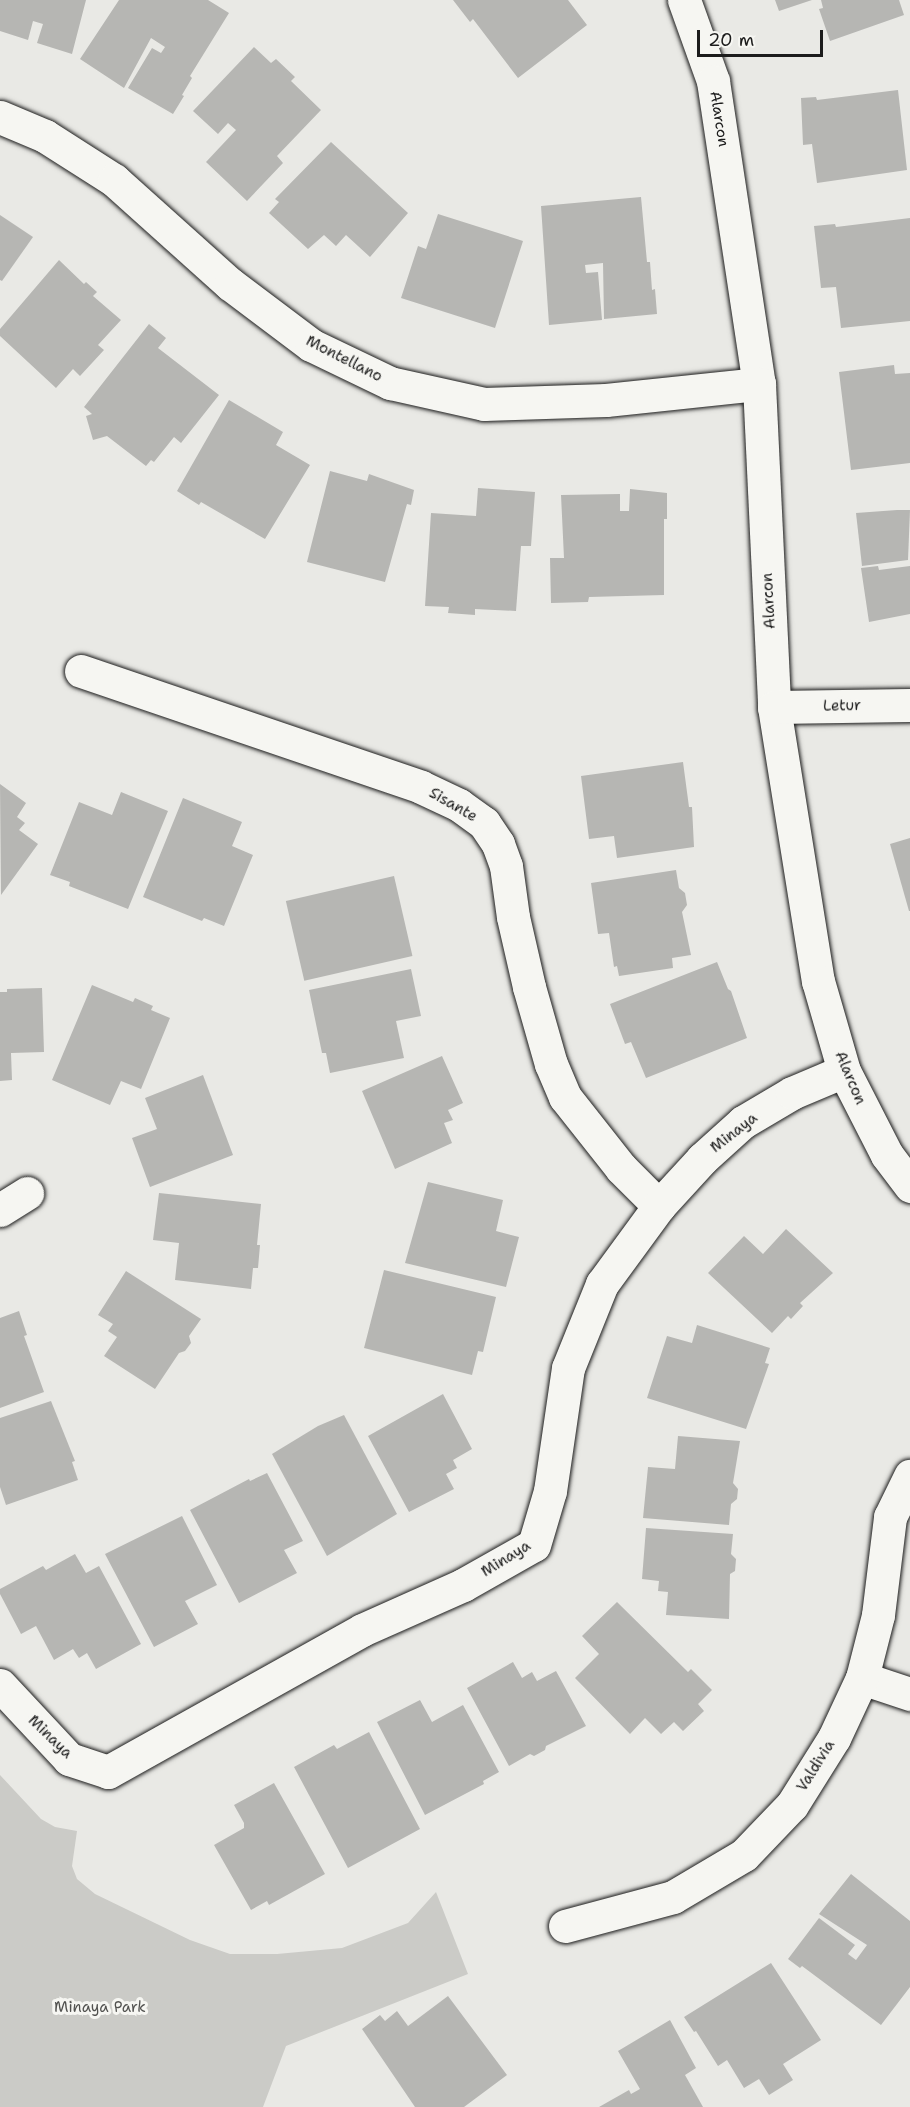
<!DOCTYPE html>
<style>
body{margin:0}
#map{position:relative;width:910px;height:2107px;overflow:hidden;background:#e9e9e5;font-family:"Shantell Sans",sans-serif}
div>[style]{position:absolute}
.green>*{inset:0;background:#cbcbc7}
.building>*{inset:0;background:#b6b6b3;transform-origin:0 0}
.roads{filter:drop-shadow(0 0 2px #1c1c1c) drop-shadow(0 0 2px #1c1c1c)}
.street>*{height:33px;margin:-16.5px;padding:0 16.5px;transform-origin:16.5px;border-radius:16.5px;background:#f6f6f2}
span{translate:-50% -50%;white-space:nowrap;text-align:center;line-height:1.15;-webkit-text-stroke:6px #f6f6f2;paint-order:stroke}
.street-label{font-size:15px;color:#1c1c1c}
.park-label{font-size:15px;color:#51514f}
.scale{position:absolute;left:697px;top:30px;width:126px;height:27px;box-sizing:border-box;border:3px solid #1c1c1c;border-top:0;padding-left:8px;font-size:18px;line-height:21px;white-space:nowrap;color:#1c1c1c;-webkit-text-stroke:4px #f6f6f2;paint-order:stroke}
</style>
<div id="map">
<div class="green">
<i style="clip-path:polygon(0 1775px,41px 1819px,55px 1827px,77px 1831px,72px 1866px,77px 1879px,95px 1894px,190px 1940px,230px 1954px,277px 1954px,342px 1948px,408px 1923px,436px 1892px,468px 1974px,286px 2046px,263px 2107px,0 2107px)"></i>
</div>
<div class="building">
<i style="clip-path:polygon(0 0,86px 0,72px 54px,37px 43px,43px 24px,33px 21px,28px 40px,0 31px)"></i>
<i style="clip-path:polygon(119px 0,208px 0,229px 13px,190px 76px,192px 78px,182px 95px,184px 96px,173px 114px,128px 88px,152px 48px,161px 53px,165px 47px,151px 38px,124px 88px,80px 59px)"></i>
<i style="clip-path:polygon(453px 0,568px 0,587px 25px,518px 78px,473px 19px,470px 22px)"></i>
<i style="clip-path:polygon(775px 0,812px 0,779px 11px)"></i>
<i style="clip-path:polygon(821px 0,899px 0,904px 15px,830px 41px,819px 9px,823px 8px)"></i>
<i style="clip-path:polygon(254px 47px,271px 63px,276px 59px,295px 77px,291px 81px,321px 110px,277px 156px,283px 163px,247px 201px,206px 162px,236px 130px,228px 123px,218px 134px,193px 111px)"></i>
<i style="clip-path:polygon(898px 90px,907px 170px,817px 183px,812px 144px,803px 145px,801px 98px,816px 97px,817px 100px)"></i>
<i style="clip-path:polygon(331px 142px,408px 213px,370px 257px,346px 235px,336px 246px,324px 235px,308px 249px,269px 213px,279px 202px,275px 199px)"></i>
<i style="clip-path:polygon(641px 197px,647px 262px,650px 262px,652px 290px,655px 289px,657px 314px,604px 319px,603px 263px,585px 265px,586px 273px,598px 272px,602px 320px,549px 325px,541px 206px)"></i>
<i style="clip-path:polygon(438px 214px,523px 241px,495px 328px,401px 298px,418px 246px,426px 249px)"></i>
<i style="clip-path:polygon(0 215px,33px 237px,2px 281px,0 280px)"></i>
<i style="clip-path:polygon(910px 218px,910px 321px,841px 328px,836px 287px,821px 288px,814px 226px,835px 224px,836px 227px)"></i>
<i style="clip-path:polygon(59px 260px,84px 284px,86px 282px,97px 292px,93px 296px,121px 320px,98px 345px,104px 350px,80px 376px,73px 369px,56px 388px,0 336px,0 329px)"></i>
<i style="clip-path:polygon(149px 324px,166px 338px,158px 348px,219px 395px,181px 443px,174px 437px,154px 462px,151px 460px,146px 466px,107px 436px,93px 440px,86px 416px,92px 414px,84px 407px)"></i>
<i style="clip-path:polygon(894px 365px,895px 374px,910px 373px,910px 463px,851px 470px,839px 372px)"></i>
<i style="clip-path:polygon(229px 400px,283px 432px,276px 445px,310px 465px,265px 539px,201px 502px,199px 505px,177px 491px)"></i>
<i style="clip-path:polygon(330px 471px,367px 481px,369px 474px,414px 490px,411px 505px,407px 504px,385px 582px,307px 562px)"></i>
<i style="clip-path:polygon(478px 488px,535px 492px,531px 546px,521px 546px,516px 611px,475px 609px,475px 615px,448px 613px,449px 607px,425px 606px,431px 513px,476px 516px)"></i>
<i style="clip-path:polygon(630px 489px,667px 493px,667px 519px,664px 519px,664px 595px,589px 597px,588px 602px,551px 603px,550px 558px,564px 558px,561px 495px,620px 494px,620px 511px,629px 511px)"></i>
<i style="clip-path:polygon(897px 510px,910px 510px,908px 560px,862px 566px,856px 513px)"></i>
<i style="clip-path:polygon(878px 566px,879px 570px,910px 566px,910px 614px,869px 622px,861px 568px)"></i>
<i style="clip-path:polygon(683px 762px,689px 807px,692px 807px,694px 847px,617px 858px,614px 836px,589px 839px,581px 776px)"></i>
<i style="clip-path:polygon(0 784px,26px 803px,17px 817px,25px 823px,19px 830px,38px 844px,1px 895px)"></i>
<i style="clip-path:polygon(121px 792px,168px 811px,128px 909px,69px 886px,70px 882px,50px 875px,79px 802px,112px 815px)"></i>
<i style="clip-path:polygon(183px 798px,242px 822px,232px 846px,253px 855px,224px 926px,204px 918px,202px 921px,143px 897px)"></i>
<i style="clip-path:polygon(910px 838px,910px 911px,909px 911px,890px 844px)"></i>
<i style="clip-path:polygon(676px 870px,679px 888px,685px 893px,687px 905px,682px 912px,691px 955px,672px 958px,673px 968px,619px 976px,617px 966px,614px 967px,609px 933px,598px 934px,591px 883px)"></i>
<i style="left:394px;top:876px;width:82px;height:111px;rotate:77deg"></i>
<i style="clip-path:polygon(717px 962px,728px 989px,731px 991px,747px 1038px,646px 1078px,631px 1042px,625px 1044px,610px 1004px)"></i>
<i style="clip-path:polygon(411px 969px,421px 1016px,396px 1021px,404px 1058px,330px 1073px,326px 1053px,322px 1053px,309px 990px)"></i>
<i style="clip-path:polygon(92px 985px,133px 1002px,135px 998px,153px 1006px,151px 1010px,170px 1018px,141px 1089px,121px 1081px,110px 1105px,52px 1080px)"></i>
<i style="clip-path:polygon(42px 988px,44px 1052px,11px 1053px,12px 1080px,0 1081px,0 992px,7px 992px,7px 989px)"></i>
<i style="clip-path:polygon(442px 1056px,463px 1103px,448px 1110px,453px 1120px,444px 1123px,452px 1143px,395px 1169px,362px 1091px)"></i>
<i style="clip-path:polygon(203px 1075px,233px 1155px,150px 1187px,132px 1138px,157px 1129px,145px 1098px)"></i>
<i style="clip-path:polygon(428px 1182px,503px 1200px,496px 1231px,519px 1237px,506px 1287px,405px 1263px)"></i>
<i style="clip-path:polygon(159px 1193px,261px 1204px,257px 1245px,260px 1245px,258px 1268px,253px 1268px,251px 1289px,175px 1280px,179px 1243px,153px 1240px)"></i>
<i style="clip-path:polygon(786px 1229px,833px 1273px,800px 1303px,803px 1306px,791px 1319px,788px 1316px,772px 1333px,708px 1273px,744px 1236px,763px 1254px)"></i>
<i style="clip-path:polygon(384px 1270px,496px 1297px,483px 1352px,478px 1351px,472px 1375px,364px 1348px)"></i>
<i style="clip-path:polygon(126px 1271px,201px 1319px,189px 1336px,191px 1343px,185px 1351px,179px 1353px,155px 1389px,104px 1356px,117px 1337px,108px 1331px,113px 1324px,98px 1315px)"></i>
<i style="clip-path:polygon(19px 1311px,27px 1335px,24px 1336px,44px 1392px,0 1408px,0 1318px)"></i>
<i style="clip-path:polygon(697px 1325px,770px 1348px,765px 1363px,769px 1364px,746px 1429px,647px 1398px,667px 1336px,692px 1343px)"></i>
<i style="clip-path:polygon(443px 1394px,472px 1449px,453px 1460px,457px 1468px,446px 1474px,454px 1489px,409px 1512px,368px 1436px)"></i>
<i style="clip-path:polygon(51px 1401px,75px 1461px,72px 1462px,78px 1480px,6px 1505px,0 1487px,0 1418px)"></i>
<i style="clip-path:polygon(344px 1415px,397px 1514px,327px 1556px,272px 1454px,318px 1426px)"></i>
<i style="clip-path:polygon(678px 1436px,740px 1441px,733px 1483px,738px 1489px,737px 1499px,731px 1504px,729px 1525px,643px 1518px,648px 1467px,675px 1469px)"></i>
<i style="clip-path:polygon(267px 1473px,303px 1541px,284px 1550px,297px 1573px,239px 1603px,190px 1510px,249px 1479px,250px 1481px)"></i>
<i style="clip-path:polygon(182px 1516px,217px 1585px,185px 1601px,198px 1624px,154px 1647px,105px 1554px)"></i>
<i style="clip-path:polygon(646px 1528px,733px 1534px,731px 1554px,736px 1559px,735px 1571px,730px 1574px,729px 1619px,666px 1615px,668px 1592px,658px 1591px,659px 1581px,642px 1579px)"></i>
<i style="clip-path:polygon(75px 1554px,86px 1573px,99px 1566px,141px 1644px,96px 1669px,87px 1653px,79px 1658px,73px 1649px,54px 1660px,36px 1626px,21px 1634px,0 1594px,0 1589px,43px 1566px,46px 1570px)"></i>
<i style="clip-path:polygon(617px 1602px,688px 1672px,691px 1669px,712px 1690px,698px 1704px,704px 1711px,683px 1731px,674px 1722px,661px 1734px,645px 1718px,630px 1734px,575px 1678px,599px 1654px,582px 1636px)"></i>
<i style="clip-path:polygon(513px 1662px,522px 1678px,532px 1672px,537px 1681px,556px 1671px,586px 1726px,546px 1746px,545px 1750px,534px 1756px,530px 1754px,509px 1766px,467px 1688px)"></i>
<i style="clip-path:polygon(420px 1700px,432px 1722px,463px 1705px,499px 1772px,483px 1781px,484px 1784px,425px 1815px,377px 1722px)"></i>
<i style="clip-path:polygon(369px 1732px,420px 1829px,348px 1868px,294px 1767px,334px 1745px,337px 1749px)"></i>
<i style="clip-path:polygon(274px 1783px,325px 1874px,269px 1905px,267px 1901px,251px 1910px,214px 1845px,244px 1828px,244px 1823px,234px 1805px)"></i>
<i style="clip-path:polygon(851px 1874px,910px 1921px,910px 1987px,881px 2025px,802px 1966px,800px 1968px,788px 1959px,819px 1918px,855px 1945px,848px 1954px,856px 1960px,867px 1945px,819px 1914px)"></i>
<i style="clip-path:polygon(771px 1963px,821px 2040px,783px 2064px,793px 2080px,769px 2095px,759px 2079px,744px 2088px,727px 2060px,718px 2066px,696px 2031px,694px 2032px,684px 2017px)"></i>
<i style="clip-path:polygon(448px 1996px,507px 2075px,464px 2107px,415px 2107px,362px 2029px,380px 2015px,385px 2021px,397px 2011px,408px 2026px)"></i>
<i style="clip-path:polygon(670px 2020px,696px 2068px,685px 2075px,703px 2107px,599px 2107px,629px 2090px,631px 2094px,640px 2089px,618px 2051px)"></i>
</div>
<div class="roads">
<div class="street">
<i style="left:684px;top:0;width:86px;rotate:70.3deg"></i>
<i style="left:713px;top:81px;width:306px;rotate:81.4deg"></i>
<i style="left:759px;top:384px;width:323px;rotate:87.3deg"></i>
<i style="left:774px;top:707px;width:278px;rotate:80.9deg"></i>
<i style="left:818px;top:981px;width:94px;rotate:73.9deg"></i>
<i style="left:844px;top:1071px;width:94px;rotate:62.9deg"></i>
<i style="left:887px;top:1155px;width:39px;rotate:53deg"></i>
<i style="left:0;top:117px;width:49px;rotate:22.9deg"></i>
<i style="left:45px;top:136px;width:82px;rotate:32.5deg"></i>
<i style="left:114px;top:180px;width:156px;rotate:41.9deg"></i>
<i style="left:230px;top:284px;width:101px;rotate:37deg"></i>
<i style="left:311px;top:345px;width:88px;rotate:25.7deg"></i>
<i style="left:390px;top:383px;width:96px;rotate:12.6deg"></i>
<i style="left:484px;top:404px;width:122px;rotate:-1.9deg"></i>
<i style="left:606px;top:400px;width:154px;rotate:-6deg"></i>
<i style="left:81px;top:671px;width:359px;rotate:18.8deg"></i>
<i style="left:421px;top:787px;width:42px;rotate:25.3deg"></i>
<i style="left:459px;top:805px;width:31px;rotate:36deg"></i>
<i style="left:484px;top:823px;width:25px;rotate:56deg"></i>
<i style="left:498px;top:844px;width:23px;rotate:70deg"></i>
<i style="left:506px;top:866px;width:51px;rotate:82.2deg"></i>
<i style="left:513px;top:917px;width:72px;rotate:77.1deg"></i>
<i style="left:529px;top:987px;width:80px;rotate:74.1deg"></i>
<i style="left:551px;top:1064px;width:36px;rotate:67deg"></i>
<i style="left:565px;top:1097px;width:90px;rotate:51.7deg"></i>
<i style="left:621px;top:1168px;width:54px;rotate:45deg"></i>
<i style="left:774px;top:707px;width:136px;rotate:-0.8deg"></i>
<i style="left:0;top:1210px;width:32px;rotate:-32deg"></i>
<i style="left:862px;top:1678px;width:51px;rotate:18.4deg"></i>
<i style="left:0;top:1685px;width:101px;rotate:47deg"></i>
<i style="left:69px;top:1759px;width:41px;rotate:18.4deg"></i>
<i style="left:108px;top:1772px;width:291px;rotate:-29.2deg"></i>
<i style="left:362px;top:1630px;width:111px;rotate:-24deg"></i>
<i style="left:463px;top:1585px;width:81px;rotate:-29.4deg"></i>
<i style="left:534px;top:1545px;width:56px;rotate:-73.5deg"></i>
<i style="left:550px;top:1491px;width:124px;rotate:-81.7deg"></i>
<i style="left:568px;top:1368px;width:91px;rotate:-68deg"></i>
<i style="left:602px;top:1284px;width:97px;rotate:-53.8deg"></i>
<i style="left:659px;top:1206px;width:64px;rotate:-47.5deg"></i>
<i style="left:702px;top:1159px;width:55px;rotate:-42.1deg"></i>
<i style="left:743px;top:1122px;width:57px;rotate:-30.6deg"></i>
<i style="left:792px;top:1093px;width:56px;rotate:-22.9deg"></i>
<i style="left:565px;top:1926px;width:112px;rotate:-15deg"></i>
<i style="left:673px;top:1897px;width:82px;rotate:-30.6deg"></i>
<i style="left:744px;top:1855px;width:69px;rotate:-46.2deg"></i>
<i style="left:792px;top:1805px;width:79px;rotate:-57.9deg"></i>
<i style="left:834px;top:1738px;width:66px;rotate:-65deg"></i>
<i style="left:862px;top:1678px;width:65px;rotate:-75.7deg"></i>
<i style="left:878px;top:1615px;width:99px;rotate:-83deg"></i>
<i style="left:890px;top:1517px;width:46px;rotate:-64deg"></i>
</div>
</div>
<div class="street-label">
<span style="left:719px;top:119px;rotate:81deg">Alarcon</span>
<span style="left:344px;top:359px;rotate:27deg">Montellano</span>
<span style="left:769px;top:601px;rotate:-93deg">Alarcon</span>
<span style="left:842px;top:706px;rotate:-1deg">Letur</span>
<span style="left:453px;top:805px;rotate:30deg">Sisante</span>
<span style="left:850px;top:1078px;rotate:67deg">Alarcon</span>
<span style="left:734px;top:1133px;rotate:-38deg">Minaya</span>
<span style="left:506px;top:1559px;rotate:-32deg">Minaya</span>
<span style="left:50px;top:1737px;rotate:44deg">Minaya</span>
<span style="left:816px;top:1766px;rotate:-58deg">Valdivia</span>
</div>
<div class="park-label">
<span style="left:100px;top:2008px">Minaya Park</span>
</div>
<div class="scale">20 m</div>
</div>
